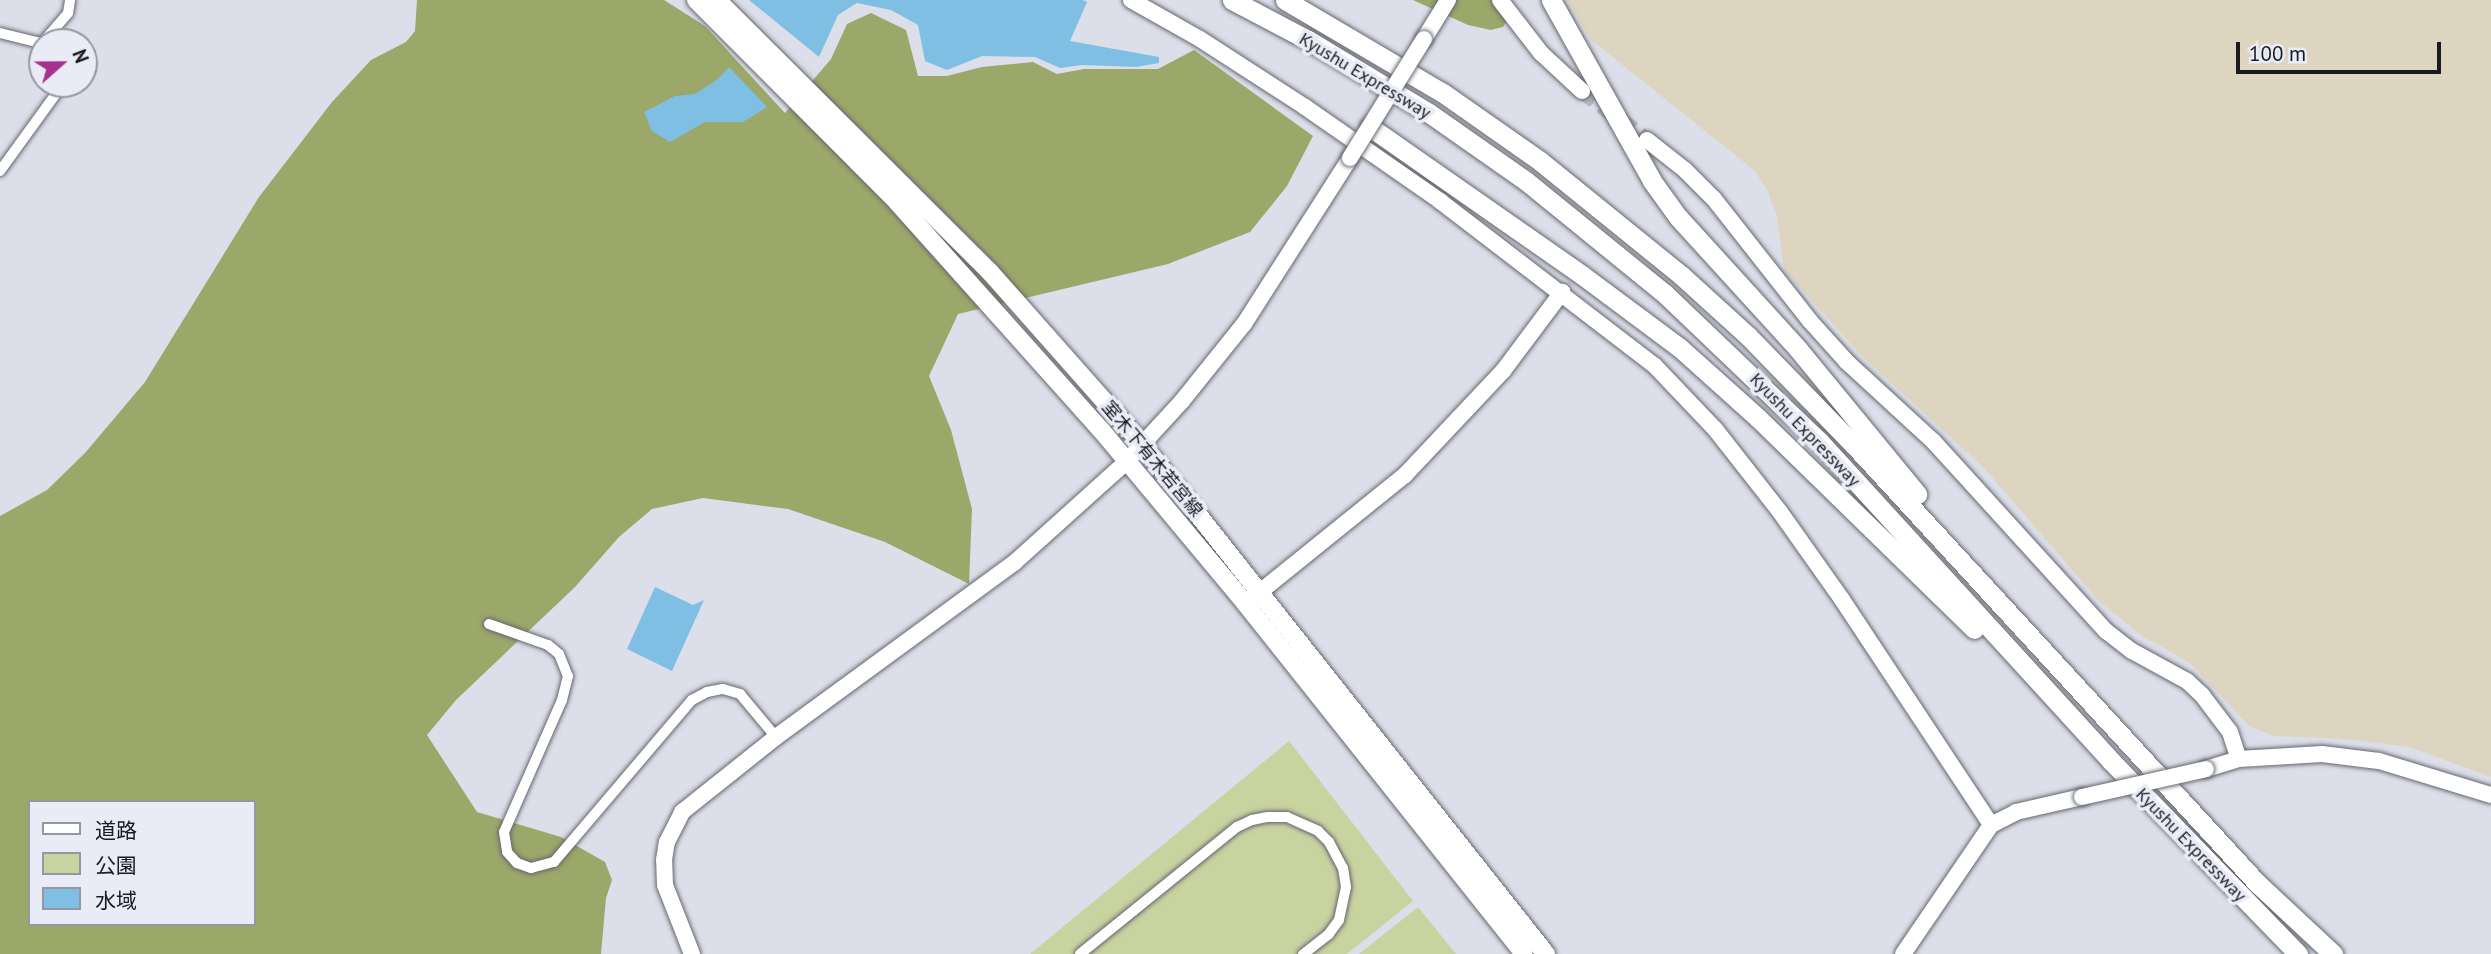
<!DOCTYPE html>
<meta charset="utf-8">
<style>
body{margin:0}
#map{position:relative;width:2491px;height:954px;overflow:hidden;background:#dcdee9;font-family:"PT Sans","Noto Sans JP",sans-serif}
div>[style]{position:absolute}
.industrial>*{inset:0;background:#ddd5bf}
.green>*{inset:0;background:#c9d3a0}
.forest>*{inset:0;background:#9ca76a}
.water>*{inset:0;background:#7fbfe3}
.secondary-tunnel>*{height:16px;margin-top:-8px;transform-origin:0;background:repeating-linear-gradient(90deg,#b5b7c1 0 16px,transparent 0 24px)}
.roads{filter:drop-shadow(0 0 2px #656770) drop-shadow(0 0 2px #656770)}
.street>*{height:10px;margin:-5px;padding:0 5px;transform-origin:5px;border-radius:5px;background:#fff}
.secondary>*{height:16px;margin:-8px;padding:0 8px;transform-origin:8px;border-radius:8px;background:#fff}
.primary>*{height:18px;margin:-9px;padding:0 9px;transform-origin:9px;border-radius:9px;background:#fff}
.highway>*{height:19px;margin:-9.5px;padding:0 9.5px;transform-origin:9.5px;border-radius:9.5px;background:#fff}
.bridges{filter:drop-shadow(0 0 2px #656770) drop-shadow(0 0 2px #656770)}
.secondary-bridge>*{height:16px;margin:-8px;padding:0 8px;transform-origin:8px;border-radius:8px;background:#fff}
span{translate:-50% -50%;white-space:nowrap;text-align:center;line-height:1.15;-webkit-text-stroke:7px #e9ebf6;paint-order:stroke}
.street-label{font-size:18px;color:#1a1b1f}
.legend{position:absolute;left:28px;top:800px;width:228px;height:126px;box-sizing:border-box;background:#e9ebf6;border:2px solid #9698a0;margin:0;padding:9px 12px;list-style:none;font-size:21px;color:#1a1b1f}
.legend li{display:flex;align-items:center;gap:14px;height:35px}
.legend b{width:35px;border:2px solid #9698a0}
.north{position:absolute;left:28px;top:28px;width:70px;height:70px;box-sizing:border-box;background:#e9ebf6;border:2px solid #9698a0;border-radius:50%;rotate:69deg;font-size:19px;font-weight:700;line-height:28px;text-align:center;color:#1a1b1f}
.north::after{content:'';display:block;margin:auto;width:24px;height:32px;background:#a5328e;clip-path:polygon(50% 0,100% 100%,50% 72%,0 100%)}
.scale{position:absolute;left:2236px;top:42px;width:205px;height:32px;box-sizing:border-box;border:4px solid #1a1b1f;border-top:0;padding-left:9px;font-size:21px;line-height:24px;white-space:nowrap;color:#1a1b1f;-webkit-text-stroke:5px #e9ebf6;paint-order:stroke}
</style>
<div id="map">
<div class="industrial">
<i style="clip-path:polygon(1567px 0,2491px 0,2491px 777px,2410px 747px,2344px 739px,2275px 736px,2250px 727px,2190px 663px,2141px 635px,2100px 602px,1984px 468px,1862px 356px,1784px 270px,1777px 217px,1768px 192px,1755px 171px,1590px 39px)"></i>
</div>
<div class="green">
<i style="clip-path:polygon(1289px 741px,1413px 901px,1347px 954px,1030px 954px)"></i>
<i style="clip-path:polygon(1418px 907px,1456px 954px,1359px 954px)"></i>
</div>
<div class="forest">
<i style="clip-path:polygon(evenodd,417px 0,664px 0,705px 26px,785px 113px,831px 59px,847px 24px,871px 13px,906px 30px,918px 76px,947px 76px,982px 67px,1033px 62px,1057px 74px,1084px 69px,1158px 69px,1194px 50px,1313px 136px,1287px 186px,1250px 232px,1168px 264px,958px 314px,929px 376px,951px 430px,972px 509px,969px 584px,885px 542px,788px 509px,703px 498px,652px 509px,619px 537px,575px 587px,456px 700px,427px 735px,477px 812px,561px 837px,605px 862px,612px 880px,606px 898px,601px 954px,0 954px,0 516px,47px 490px,85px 453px,145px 382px,259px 197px,332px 102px,371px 60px,406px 42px,415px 31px,417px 0,30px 802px,254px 802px,254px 924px,30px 924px,30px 802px)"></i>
<i style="clip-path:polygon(1413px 0,1504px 0,1510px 16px,1503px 27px,1491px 30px,1468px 25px)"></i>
</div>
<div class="water">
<i style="clip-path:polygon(749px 0,1083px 0,1087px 2px,1070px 41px,1159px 57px,1159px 63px,1136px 67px,1082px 65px,1060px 68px,1035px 57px,982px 56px,947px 70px,925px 61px,918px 25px,891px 10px,857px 3px,838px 15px,819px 57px)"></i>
<i style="clip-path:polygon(729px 67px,767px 107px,743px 122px,705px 122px,670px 142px,652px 131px,644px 112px,675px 96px,695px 94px,718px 79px)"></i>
<i style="clip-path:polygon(655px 587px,693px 605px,704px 600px,672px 671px,627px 649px)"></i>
</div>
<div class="secondary-tunnel">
<i style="left:1582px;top:91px;width:81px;rotate:37deg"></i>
</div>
<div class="roads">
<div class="street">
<i style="left:0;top:33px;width:38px;rotate:14deg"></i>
<i style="left:37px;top:42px;width:6px;rotate:39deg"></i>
<i style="left:43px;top:42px;width:38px;rotate:-49deg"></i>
<i style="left:68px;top:13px;width:13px;rotate:-81deg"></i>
<i style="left:0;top:171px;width:107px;rotate:-54.1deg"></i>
<i style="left:489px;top:624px;width:63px;rotate:19.6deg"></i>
<i style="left:548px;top:645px;width:14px;rotate:39deg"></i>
<i style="left:559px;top:654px;width:24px;rotate:68deg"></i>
<i style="left:568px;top:676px;width:25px;rotate:104deg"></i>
<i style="left:562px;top:700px;width:144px;rotate:113.7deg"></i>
<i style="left:504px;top:832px;width:20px;rotate:81deg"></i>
<i style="left:507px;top:852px;width:15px;rotate:48deg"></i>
<i style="left:517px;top:863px;width:15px;rotate:20deg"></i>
<i style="left:531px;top:868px;width:24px;rotate:-15deg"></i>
<i style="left:554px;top:862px;width:213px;rotate:-49.6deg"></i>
<i style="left:692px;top:700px;width:17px;rotate:-28deg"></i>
<i style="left:707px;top:692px;width:16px;rotate:-11deg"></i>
<i style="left:723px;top:689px;width:18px;rotate:16deg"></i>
<i style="left:740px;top:694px;width:56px;rotate:50.1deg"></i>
<i style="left:1080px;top:954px;width:202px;rotate:-39deg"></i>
<i style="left:1237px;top:827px;width:17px;rotate:-25deg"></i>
<i style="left:1252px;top:820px;width:16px;rotate:-11deg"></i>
<i style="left:1268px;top:817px;width:19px"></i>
<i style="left:1287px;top:817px;width:34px;rotate:24deg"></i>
<i style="left:1318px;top:831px;width:16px;rotate:45deg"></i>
<i style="left:1329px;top:842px;width:30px;rotate:62deg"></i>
<i style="left:1343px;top:868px;width:19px;rotate:81deg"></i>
<i style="left:1346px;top:887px;width:34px;rotate:102deg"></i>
<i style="left:1339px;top:920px;width:17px;rotate:126deg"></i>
<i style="left:1329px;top:934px;width:33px;rotate:142deg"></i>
</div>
<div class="secondary">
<i style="left:1131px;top:0;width:79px;rotate:29.5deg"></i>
<i style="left:1200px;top:39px;width:125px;rotate:32.9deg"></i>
<i style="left:1305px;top:107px;width:165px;rotate:34.8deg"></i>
<i style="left:1440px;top:201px;width:270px;rotate:37.5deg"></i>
<i style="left:1654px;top:365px;width:88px;rotate:46.4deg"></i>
<i style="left:1715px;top:429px;width:105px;rotate:51.9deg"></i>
<i style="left:1780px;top:512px;width:105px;rotate:54.7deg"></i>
<i style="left:1841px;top:598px;width:272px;rotate:56.5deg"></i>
<i style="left:1500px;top:0;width:67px;rotate:52.3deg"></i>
<i style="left:1541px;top:53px;width:56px;rotate:42.8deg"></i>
<i style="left:1424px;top:39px;width:46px;rotate:-58.4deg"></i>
<i style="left:1647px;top:140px;width:48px;rotate:38.3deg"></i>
<i style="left:1685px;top:170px;width:41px;rotate:45deg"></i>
<i style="left:1714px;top:199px;width:155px;rotate:51.8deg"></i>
<i style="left:1810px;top:321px;width:55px;rotate:47.9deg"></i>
<i style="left:1847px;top:362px;width:117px;rotate:42.6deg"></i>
<i style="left:1933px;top:441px;width:257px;rotate:47.7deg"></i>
<i style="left:2106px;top:631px;width:33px;rotate:38deg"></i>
<i style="left:2132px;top:651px;width:63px;rotate:28.6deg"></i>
<i style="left:2187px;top:681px;width:21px;rotate:43deg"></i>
<i style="left:2202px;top:695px;width:46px;rotate:52.9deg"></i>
<i style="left:2230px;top:732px;width:28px;rotate:72deg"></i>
<i style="left:1250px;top:600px;width:199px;rotate:-38.9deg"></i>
<i style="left:1405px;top:475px;width:143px;rotate:-46.7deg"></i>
<i style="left:1503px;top:371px;width:99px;rotate:-53.2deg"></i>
<i style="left:2206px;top:769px;width:34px;rotate:-17deg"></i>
<i style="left:2239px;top:759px;width:83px;rotate:-3.4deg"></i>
<i style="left:2322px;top:754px;width:57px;rotate:7deg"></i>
<i style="left:2379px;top:761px;width:117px;rotate:16.9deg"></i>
<i style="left:692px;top:954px;width:74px;rotate:-111.4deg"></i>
<i style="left:665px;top:885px;width:25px;rotate:-92deg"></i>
<i style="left:664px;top:860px;width:18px;rotate:-81deg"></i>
<i style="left:667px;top:842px;width:34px;rotate:-63deg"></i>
<i style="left:682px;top:812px;width:120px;rotate:-38.6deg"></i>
<i style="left:776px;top:737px;width:296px;rotate:-36.2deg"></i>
<i style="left:1015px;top:562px;width:149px;rotate:-42deg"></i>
<i style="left:1126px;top:462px;width:83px;rotate:-47.4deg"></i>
<i style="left:1182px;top:401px;width:99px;rotate:-51.2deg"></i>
<i style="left:1244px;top:324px;width:197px;rotate:-57.4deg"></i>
<i style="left:1903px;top:954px;width:156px;rotate:-55.7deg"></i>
<i style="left:1991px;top:825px;width:28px;rotate:-27deg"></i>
<i style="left:2016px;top:812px;width:68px;rotate:-12.8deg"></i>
</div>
<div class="primary">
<i style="left:696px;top:0;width:285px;rotate:45.1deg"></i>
<i style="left:897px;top:202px;width:306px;rotate:48.2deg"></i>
<i style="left:1101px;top:430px;width:225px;rotate:50.2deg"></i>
<i style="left:1245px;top:603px;width:448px;rotate:51.5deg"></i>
<i style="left:717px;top:0;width:385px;rotate:44.9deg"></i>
<i style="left:990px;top:272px;width:230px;rotate:48.5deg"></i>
<i style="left:1142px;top:444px;width:651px;rotate:51.62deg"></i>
</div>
<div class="highway">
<i style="left:1232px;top:0;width:86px;rotate:27.8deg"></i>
<i style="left:1308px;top:40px;width:141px;rotate:31.1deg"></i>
<i style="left:1429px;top:113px;width:118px;rotate:35deg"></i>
<i style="left:1526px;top:181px;width:179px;rotate:39.1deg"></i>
<i style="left:1665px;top:294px;width:213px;rotate:43.7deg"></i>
<i style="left:1819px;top:441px;width:433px;rotate:47.6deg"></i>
<i style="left:2111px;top:761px;width:269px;rotate:45.9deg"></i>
<i style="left:1285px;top:0;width:183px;rotate:30.5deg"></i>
<i style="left:1443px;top:93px;width:118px;rotate:35deg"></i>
<i style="left:1540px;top:161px;width:183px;rotate:39deg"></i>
<i style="left:1682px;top:276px;width:89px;rotate:42.3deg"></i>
<i style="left:1748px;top:336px;width:152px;rotate:45.8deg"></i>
<i style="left:1854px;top:445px;width:597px;rotate:47.38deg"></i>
<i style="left:2258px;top:884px;width:103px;rotate:43deg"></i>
<i style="left:1551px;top:0;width:207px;rotate:60.8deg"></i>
<i style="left:1652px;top:181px;width:44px;rotate:54.2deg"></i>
<i style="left:1678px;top:217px;width:178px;rotate:47.7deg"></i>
<i style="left:1798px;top:349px;width:188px;rotate:50.6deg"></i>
<i style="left:1370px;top:127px;width:259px;rotate:34.9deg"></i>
<i style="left:1582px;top:275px;width:122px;rotate:36.7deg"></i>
<i style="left:1680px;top:348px;width:105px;rotate:41.9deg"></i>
<i style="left:1758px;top:418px;width:302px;rotate:44.3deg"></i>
</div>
</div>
<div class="bridges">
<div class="secondary-bridge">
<i style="left:1350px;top:158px;width:140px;rotate:-58.1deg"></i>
<i style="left:2082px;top:797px;width:127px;rotate:-12.7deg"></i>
</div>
</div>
<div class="street-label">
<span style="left:1365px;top:76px;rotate:31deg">Kyushu Expressway</span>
<span style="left:1805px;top:430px;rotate:46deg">Kyushu Expressway</span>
<span style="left:1152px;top:459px;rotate:50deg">室木下有木若宮線</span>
<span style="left:2191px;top:845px;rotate:46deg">Kyushu Expressway</span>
</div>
<ul class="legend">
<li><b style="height:9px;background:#fff"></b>道路</li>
<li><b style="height:19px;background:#c9d3a0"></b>公園</li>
<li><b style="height:19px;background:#7fbfe3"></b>水域</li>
</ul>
<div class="north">N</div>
<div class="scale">100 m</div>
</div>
